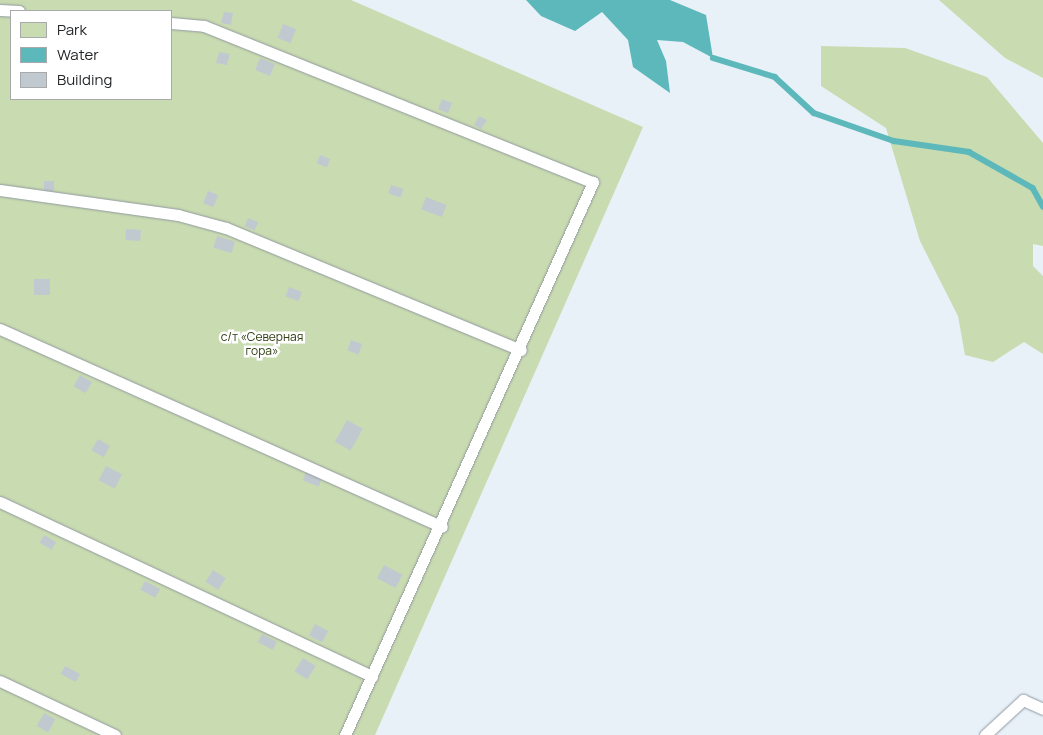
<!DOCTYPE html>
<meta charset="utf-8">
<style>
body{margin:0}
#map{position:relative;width:1043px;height:735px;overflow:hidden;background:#e8f0f8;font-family:Manrope,sans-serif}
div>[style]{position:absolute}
.green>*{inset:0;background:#c9dbb0}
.water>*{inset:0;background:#5db8bb}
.stream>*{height:5.5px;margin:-2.75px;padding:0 2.75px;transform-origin:2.75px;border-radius:2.75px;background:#5db8bb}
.building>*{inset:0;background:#c1c9d0;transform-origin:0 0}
.roads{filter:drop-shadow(0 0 1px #9199a0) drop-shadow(0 0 1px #9199a0)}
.service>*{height:11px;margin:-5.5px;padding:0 5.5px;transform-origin:5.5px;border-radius:5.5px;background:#fff}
span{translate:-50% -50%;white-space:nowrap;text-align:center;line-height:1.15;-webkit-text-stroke:5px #fff;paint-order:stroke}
.park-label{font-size:12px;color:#2f3f12}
.legend{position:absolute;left:10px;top:10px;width:162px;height:90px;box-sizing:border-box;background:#fff;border:1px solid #a7a9aa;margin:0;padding:6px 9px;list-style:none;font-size:15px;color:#24272a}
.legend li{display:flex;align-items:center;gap:10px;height:25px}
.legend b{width:25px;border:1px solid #a7a9aa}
</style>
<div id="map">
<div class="green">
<i style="clip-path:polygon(evenodd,0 0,351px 0,643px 127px,375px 735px,0 735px,0 0,11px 11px,171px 11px,171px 99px,11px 99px,11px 11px)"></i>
<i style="clip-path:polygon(939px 0,1043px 0,1043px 78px,1005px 58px)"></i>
<i style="clip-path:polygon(821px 46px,905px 48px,987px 77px,1043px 143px,1043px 246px,1033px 244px,1033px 266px,1043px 276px,1043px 354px,1024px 342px,993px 362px,965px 355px,958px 316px,920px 241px,886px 128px,821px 86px)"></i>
</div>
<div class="water">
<i style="clip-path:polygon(526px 0,670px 0,706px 15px,713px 58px,683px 42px,657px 40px,666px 61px,670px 93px,633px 67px,628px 40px,602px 12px,575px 31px,541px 16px)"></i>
</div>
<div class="stream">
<i style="left:713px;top:58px;width:65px;rotate:17deg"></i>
<i style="left:775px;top:77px;width:53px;rotate:42.7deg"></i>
<i style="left:814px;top:113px;width:85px;rotate:19.3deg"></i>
<i style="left:894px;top:141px;width:76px;rotate:8.3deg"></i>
<i style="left:969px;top:152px;width:73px;rotate:29.4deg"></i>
<i style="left:1033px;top:188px;width:21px;rotate:61deg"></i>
</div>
<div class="building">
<i style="clip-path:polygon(224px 12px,233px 13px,231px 25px,221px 23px)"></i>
<i style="left:283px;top:24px;width:14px;height:15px;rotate:21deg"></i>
<i style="clip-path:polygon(219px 52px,230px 54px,227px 65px,216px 63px)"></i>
<i style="left:260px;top:58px;width:16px;height:13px;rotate:22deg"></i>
<i style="left:442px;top:99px;width:11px;height:11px;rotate:22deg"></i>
<i style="clip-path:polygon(479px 116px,487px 120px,481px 129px,474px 125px)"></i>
<i style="left:320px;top:155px;width:11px;height:9px;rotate:22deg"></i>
<i style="left:44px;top:181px;width:10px;height:10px"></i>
<i style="left:391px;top:185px;width:13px;height:9px;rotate:18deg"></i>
<i style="left:208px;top:191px;width:11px;height:13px;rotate:22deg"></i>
<i style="left:426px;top:197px;width:22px;height:13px;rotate:21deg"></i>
<i style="left:248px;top:218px;width:11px;height:9px;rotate:22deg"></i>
<i style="left:126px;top:229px;width:15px;height:11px;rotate:4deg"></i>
<i style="left:217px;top:236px;width:19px;height:12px;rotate:18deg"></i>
<i style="left:34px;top:279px;width:16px;height:16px"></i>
<i style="left:289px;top:287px;width:14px;height:10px;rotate:21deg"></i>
<i style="left:351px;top:340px;width:12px;height:11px;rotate:20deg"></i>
<i style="left:80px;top:375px;width:14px;height:13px;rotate:30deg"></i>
<i style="left:347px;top:420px;width:18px;height:25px;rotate:29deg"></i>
<i style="left:98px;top:439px;width:14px;height:13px;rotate:30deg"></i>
<i style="left:106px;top:466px;width:18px;height:16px;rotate:27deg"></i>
<i style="left:306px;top:472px;width:17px;height:9px;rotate:21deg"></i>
<i style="left:44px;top:535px;width:14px;height:9px;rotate:30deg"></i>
<i style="left:384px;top:565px;width:21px;height:15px;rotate:28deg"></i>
<i style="left:213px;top:570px;width:15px;height:14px;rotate:32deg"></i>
<i style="left:145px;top:581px;width:17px;height:10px;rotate:28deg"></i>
<i style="left:315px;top:624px;width:15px;height:13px;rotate:28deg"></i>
<i style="left:262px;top:634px;width:17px;height:9px;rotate:28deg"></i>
<i style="left:303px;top:658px;width:15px;height:16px;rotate:32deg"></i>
<i style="left:65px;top:666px;width:17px;height:9px;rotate:28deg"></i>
<i style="left:44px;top:713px;width:13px;height:15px;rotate:29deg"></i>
</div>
<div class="roads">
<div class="service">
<i style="left:0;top:10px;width:19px;rotate:3deg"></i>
<i style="left:171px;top:23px;width:33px;rotate:5deg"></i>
<i style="left:204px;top:26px;width:419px;rotate:21.9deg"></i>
<i style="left:593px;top:182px;width:606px;rotate:114.15deg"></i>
<i style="left:0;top:190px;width:180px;rotate:8deg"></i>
<i style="left:178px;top:215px;width:50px;rotate:15.2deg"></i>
<i style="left:226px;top:228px;width:319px;rotate:22.5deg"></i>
<i style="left:0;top:329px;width:484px;rotate:24.1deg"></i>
<i style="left:0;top:502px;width:411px;rotate:25.1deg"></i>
<i style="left:0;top:681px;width:127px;rotate:25.2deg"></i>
<i style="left:985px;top:735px;width:52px;rotate:-42.6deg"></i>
<i style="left:1023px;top:700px;width:22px;rotate:24deg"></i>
</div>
</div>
<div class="park-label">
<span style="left:262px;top:344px">с/т «Северная<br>гора»</span>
</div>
<ul class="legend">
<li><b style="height:14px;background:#c9dbb0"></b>Park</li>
<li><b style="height:14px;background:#5db8bb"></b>Water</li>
<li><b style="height:14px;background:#c1c9d0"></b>Building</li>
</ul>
</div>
